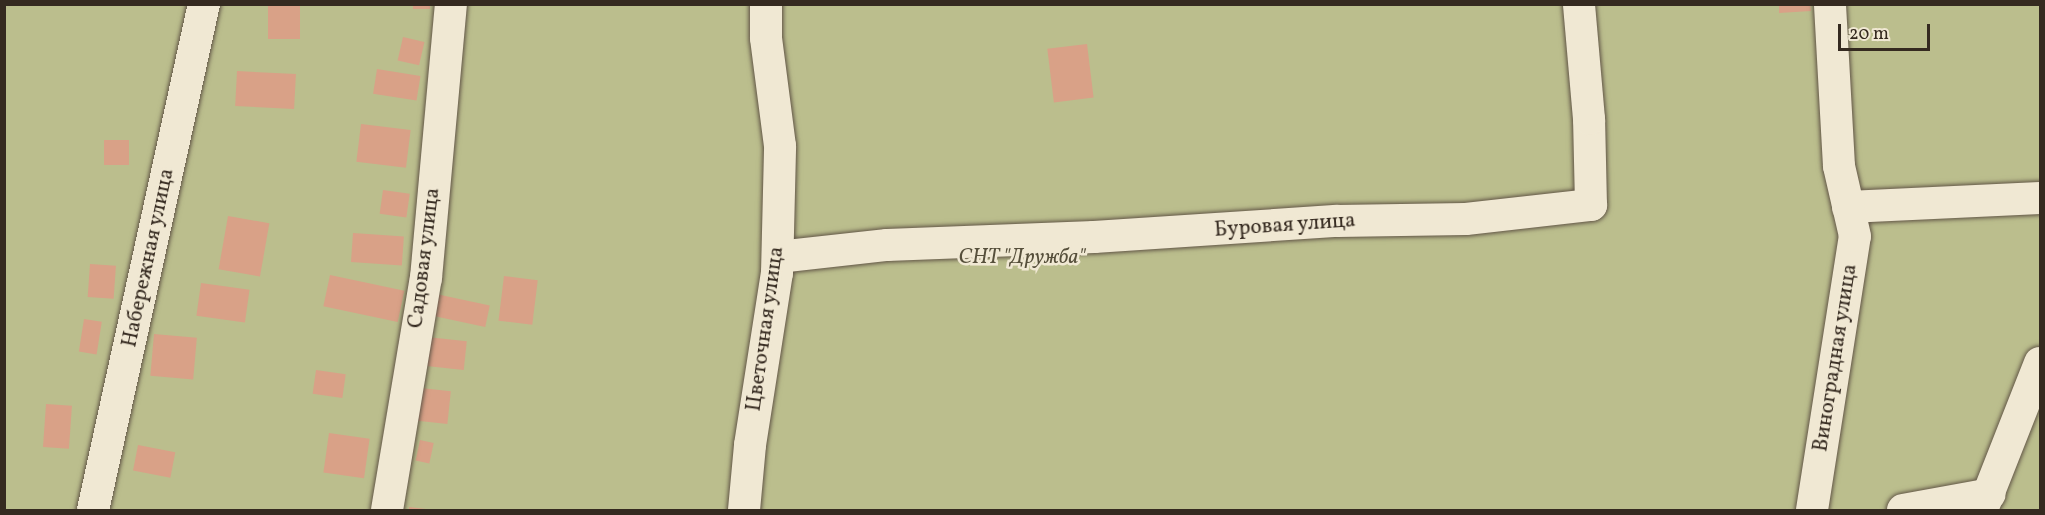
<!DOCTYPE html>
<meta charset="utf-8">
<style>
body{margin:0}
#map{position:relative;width:2045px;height:515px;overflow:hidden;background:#e8dbbc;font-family:Vollkorn,serif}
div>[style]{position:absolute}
.green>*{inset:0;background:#bbbe8d;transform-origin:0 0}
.building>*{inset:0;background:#d9a187;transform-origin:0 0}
.roads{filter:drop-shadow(0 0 2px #625647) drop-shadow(0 0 2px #625647)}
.minor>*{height:32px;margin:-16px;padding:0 16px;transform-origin:16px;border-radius:16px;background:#f0e8d3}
span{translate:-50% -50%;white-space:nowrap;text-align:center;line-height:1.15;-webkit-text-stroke:5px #f0e8d3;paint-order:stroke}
.street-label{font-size:21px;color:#352a20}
.park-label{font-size:21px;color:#564f3b;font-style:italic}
.frame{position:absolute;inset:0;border:6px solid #352a20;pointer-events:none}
.scale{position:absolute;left:1838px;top:24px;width:92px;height:27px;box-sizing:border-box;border:3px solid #352a20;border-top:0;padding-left:8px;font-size:18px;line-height:21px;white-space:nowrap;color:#352a20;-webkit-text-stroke:4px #f0e8d3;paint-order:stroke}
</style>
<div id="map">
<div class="green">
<i style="left:5px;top:5px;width:2035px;height:505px"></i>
</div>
<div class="building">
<i style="left:268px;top:4px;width:32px;height:35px"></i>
<i style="left:413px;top:4px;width:17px;height:5px"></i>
<i style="clip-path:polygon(1779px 4px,1810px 4px,1811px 11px,1779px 13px)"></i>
<i style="left:403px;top:37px;width:22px;height:24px;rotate:13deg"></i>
<i style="left:1087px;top:44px;width:54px;height:40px;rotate:83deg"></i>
<i style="left:377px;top:69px;width:44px;height:25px;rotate:9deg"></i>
<i style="left:237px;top:71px;width:59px;height:35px;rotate:3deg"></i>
<i style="left:361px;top:124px;width:50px;height:38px;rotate:7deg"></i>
<i style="left:104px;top:140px;width:25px;height:25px"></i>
<i style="left:383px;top:190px;width:27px;height:24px;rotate:8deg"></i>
<i style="left:228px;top:216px;width:42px;height:54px;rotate:10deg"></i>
<i style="left:353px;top:233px;width:51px;height:29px;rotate:4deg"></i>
<i style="left:90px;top:264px;width:26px;height:33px;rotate:4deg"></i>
<i style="left:330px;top:275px;width:76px;height:32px;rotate:12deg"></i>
<i style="left:504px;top:276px;width:34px;height:45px;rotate:7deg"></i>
<i style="left:201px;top:283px;width:49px;height:33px;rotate:8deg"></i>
<i style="left:436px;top:294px;width:55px;height:22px;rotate:12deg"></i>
<i style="left:84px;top:319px;width:18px;height:33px;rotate:9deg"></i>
<i style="left:154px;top:334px;width:43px;height:42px;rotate:5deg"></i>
<i style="left:427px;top:337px;width:40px;height:29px;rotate:6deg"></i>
<i style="left:316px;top:370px;width:30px;height:24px;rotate:8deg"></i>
<i style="left:421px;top:388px;width:30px;height:33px;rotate:6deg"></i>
<i style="left:46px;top:404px;width:26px;height:43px;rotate:4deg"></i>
<i style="left:329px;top:433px;width:41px;height:40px;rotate:8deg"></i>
<i style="left:420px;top:440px;width:14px;height:21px;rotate:12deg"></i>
<i style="left:138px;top:445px;width:38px;height:26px;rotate:11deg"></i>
<i style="clip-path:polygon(409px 507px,426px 509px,426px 510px,409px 510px)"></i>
</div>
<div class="roads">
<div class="minor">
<i style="left:1848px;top:207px;width:192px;rotate:-2.7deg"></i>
<i style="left:778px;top:257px;width:110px;rotate:-6.3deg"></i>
<i style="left:887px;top:245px;width:207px;rotate:-2.2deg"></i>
<i style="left:1094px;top:237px;width:244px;rotate:-3.8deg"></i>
<i style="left:1337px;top:221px;width:129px;rotate:-0.9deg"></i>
<i style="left:1466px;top:219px;width:126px;rotate:-6.4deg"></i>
<i style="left:1591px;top:205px;width:86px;rotate:-91.3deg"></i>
<i style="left:1589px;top:119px;width:115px;rotate:-95deg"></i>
<i style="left:93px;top:510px;width:518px;rotate:-77.63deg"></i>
<i style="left:387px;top:510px;width:235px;rotate:-80.5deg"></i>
<i style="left:426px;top:278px;width:275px;rotate:-84.8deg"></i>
<i style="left:744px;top:510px;width:65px;rotate:-84.7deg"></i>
<i style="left:750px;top:445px;width:174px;rotate:-81.1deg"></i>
<i style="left:777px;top:273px;width:127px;rotate:-88.6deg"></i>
<i style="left:780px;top:146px;width:109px;rotate:-97.4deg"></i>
<i style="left:766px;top:38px;width:34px;rotate:-90deg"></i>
<i style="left:1812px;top:510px;width:277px;rotate:-81.1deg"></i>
<i style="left:1855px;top:236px;width:72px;rotate:-102.9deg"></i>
<i style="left:1839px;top:166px;width:162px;rotate:-93.2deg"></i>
<i style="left:1903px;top:510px;width:88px;rotate:-10.4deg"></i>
<i style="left:1982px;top:510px;width:158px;rotate:-68.5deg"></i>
</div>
</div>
<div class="street-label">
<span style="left:1285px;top:226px;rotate:-4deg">Буровая улица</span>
<span style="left:149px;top:258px;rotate:-78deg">Набережная улица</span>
<span style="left:425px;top:258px;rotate:-83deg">Садовая улица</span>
<span style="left:766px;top:329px;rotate:-82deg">Цветочная улица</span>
<span style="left:1836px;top:358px;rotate:-81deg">Виноградная улица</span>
</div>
<div class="park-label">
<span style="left:1022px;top:258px">СНТ "Дружба"</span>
</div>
<div class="frame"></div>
<div class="scale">20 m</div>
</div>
